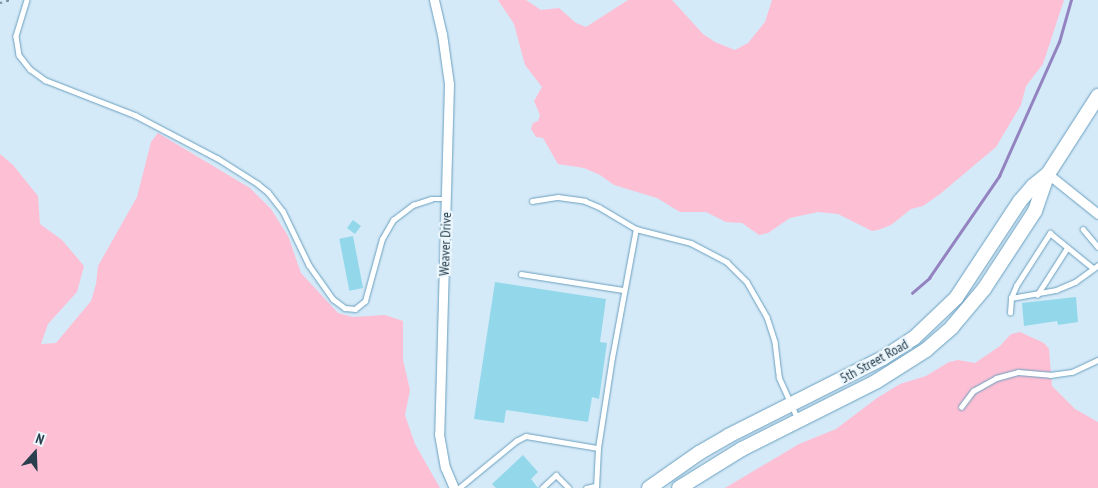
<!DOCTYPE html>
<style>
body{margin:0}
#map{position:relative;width:1098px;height:488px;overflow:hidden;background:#d5eaf8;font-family:"PT Sans Narrow",sans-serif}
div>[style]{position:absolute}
.green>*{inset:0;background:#fdbfd4}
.stream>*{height:2.5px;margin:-1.25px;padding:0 1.25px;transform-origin:1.25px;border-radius:1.25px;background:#9383c1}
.building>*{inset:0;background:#92d8ea;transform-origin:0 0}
.path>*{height:2px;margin-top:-1px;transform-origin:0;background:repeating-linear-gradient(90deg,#788d9b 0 2.5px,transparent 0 6.5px)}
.roads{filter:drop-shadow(0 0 1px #699fbf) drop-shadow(0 0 1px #699fbf)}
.lane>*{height:4.5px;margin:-2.25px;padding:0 2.25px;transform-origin:2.25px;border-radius:2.25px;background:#fff}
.street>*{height:9px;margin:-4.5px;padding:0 4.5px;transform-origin:4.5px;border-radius:4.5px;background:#fff}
.primary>*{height:14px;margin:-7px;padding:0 7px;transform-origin:7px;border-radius:7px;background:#fff}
span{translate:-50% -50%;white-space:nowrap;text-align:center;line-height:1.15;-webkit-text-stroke:4.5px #ebf6fd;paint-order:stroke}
.street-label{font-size:14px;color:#293f4d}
.north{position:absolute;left:10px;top:428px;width:50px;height:50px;-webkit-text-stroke:4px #ebf6fd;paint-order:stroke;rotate:20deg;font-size:14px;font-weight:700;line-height:20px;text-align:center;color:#293f4d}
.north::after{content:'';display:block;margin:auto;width:18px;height:22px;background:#293f4d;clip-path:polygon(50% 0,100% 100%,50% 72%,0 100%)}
</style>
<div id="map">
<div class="green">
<i style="clip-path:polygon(498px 0,526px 0,541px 10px,559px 8px,576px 23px,586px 27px,628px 0,672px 0,703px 34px,715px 42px,735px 50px,748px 43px,765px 22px,772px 0,1064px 0,1043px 64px,1026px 86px,1021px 105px,996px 147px,940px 194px,923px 206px,911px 209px,891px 225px,878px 230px,872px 231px,838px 214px,818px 212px,790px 218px,768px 233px,759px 235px,742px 223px,726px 222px,706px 212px,680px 212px,657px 198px,614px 185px,600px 175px,584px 168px,558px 164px,543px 138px,536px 137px,531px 129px,533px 123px,538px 121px,540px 115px,534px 101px,542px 87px,525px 65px,514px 24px)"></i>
<i style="clip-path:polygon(158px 133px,250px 188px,271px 209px,288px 236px,301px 273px,338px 313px,353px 317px,385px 315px,403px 321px,403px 360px,410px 390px,405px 415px,415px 444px,440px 488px,0 488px,0 154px,13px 165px,38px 196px,40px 224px,62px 240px,84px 266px,77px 292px,48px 324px,41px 344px,56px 343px,91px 301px,96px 284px,98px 266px,137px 197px,151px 142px)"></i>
<i style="clip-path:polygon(1020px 332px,1044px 343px,1049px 349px,1052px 386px,1075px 409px,1098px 422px,1098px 488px,725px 488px,799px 444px,836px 429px,877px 398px,900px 384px,926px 376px,949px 362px,958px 360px,975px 363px,1000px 346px,1011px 334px)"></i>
</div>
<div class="stream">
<i style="left:912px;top:293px;width:23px;rotate:-41deg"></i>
<i style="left:929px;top:278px;width:124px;rotate:-55.5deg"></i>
<i style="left:999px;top:176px;width:147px;rotate:-65.9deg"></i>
<i style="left:1059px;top:42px;width:44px;rotate:-74.1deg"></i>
</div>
<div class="building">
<i style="left:353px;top:220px;width:10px;height:10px;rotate:37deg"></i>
<i style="left:353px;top:236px;width:53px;height:14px;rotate:79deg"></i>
<i style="clip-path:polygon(495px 282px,606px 299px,600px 342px,607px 343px,599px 399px,592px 397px,588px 422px,506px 410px,504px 423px,474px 419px)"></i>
<i style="clip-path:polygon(1076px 297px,1078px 322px,1058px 325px,1057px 321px,1024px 326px,1022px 303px)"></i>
<i style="clip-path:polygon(523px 455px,538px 472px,531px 479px,538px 488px,496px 488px,492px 484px)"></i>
</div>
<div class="path">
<i style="left:0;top:3px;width:11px;rotate:-15deg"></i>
</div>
<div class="roads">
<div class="lane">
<i style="left:27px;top:0;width:38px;rotate:107deg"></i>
<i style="left:16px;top:36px;width:19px;rotate:81deg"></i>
<i style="left:19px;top:55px;width:18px;rotate:52deg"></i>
<i style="left:30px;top:69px;width:19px;rotate:36deg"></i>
<i style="left:45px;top:80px;width:97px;rotate:21.3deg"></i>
<i style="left:135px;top:115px;width:93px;rotate:27.7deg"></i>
<i style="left:217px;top:158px;width:49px;rotate:32.4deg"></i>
<i style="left:258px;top:184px;width:13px;rotate:39deg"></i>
<i style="left:268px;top:192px;width:24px;rotate:52deg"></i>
<i style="left:283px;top:211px;width:60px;rotate:64.3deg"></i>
<i style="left:309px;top:265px;width:42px;rotate:54.8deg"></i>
<i style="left:333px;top:299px;width:15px;rotate:37deg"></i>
<i style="left:345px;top:308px;width:10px;rotate:6deg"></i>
<i style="left:355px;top:309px;width:13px;rotate:-39deg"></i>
<i style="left:365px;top:301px;width:64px;rotate:-74.7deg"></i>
<i style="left:382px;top:239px;width:22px;rotate:-60deg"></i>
<i style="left:393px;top:220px;width:25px;rotate:-37deg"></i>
<i style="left:413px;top:205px;width:19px;rotate:-18deg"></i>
<i style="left:431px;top:199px;width:14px"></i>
<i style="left:532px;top:201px;width:26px;rotate:-9deg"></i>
<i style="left:558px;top:197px;width:27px;rotate:8deg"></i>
<i style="left:585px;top:201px;width:15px;rotate:23deg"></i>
<i style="left:599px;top:207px;width:43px;rotate:30.7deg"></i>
<i style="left:636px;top:229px;width:57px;rotate:14.3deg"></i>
<i style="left:691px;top:243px;width:41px;rotate:27.8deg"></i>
<i style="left:727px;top:262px;width:28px;rotate:45deg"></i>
<i style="left:747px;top:282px;width:40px;rotate:60.3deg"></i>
<i style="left:767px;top:317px;width:26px;rotate:72deg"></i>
<i style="left:775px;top:342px;width:35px;rotate:83deg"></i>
<i style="left:779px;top:377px;width:46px;rotate:65.7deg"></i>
<i style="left:1083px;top:229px;width:23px;rotate:50deg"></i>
<i style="left:521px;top:274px;width:103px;rotate:8.9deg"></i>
<i style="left:1037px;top:295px;width:56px;rotate:-57.4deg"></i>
<i style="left:1011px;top:298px;width:46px;rotate:-10.1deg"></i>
<i style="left:1056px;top:290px;width:21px;rotate:-23deg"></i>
<i style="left:1075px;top:282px;width:29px;rotate:-36deg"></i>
<i style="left:1010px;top:313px;width:15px;rotate:-86deg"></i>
<i style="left:1011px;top:298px;width:13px;rotate:-67deg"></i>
<i style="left:1016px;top:286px;width:63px;rotate:-57.3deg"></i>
<i style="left:1050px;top:233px;width:55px;rotate:39.1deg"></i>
<i style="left:961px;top:407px;width:20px;rotate:-53deg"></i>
<i style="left:973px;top:391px;width:26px;rotate:-29deg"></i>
<i style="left:996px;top:378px;width:23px;rotate:-15deg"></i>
<i style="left:1018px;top:372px;width:32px;rotate:5deg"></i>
<i style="left:1050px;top:375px;width:22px;rotate:-8deg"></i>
<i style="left:1072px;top:372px;width:29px;rotate:-25deg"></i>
<i style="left:459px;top:488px;width:74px;rotate:-39.5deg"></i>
<i style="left:516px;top:441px;width:11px;rotate:-27deg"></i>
<i style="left:526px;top:436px;width:73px;rotate:9.5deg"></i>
<i style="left:542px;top:488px;width:19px;rotate:-43deg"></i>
<i style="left:556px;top:475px;width:18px;rotate:45deg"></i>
<i style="left:586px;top:488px;width:9px;rotate:-13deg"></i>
<i style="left:596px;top:488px;width:40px;rotate:-87.1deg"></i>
<i style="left:598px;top:448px;width:91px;rotate:-81.2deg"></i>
<i style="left:612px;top:358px;width:131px;rotate:-79.5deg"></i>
</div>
<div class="street">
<i style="left:434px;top:0;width:35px;rotate:77deg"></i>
<i style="left:442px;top:34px;width:50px;rotate:82deg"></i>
<i style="left:449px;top:84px;width:350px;rotate:91.6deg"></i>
<i style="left:439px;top:434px;width:34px;rotate:80deg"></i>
<i style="left:445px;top:467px;width:23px;rotate:67deg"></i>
<i style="left:1048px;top:174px;width:64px;rotate:38.7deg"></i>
</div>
<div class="primary">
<i style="left:649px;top:488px;width:61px;rotate:-35deg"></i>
<i style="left:699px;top:453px;width:34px;rotate:-30deg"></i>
<i style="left:728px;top:436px;width:174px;rotate:-26.7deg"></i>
<i style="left:883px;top:358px;width:37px;rotate:-33deg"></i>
<i style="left:914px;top:338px;width:58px;rotate:-43.6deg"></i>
<i style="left:956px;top:298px;width:116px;rotate:-56.6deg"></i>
<i style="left:1020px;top:201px;width:20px;rotate:-49deg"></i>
<i style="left:1033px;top:186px;width:19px;rotate:-39deg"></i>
<i style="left:679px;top:488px;width:74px;rotate:-31.8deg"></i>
<i style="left:742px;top:449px;width:151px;rotate:-26.7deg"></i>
<i style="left:877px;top:381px;width:58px;rotate:-32.3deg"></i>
<i style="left:926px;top:350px;width:35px;rotate:-41deg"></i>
<i style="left:952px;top:327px;width:50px;rotate:-49.9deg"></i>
<i style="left:984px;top:289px;width:93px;rotate:-56.8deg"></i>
<i style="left:1035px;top:211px;width:39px;rotate:-71deg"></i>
<i style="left:1048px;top:174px;width:93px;rotate:-57.3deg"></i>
</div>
</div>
<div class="street-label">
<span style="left:445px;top:244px;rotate:-88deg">Weaver Drive</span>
<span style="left:874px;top:361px;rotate:-29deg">5th Street Road</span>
</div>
<div class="north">N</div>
</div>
